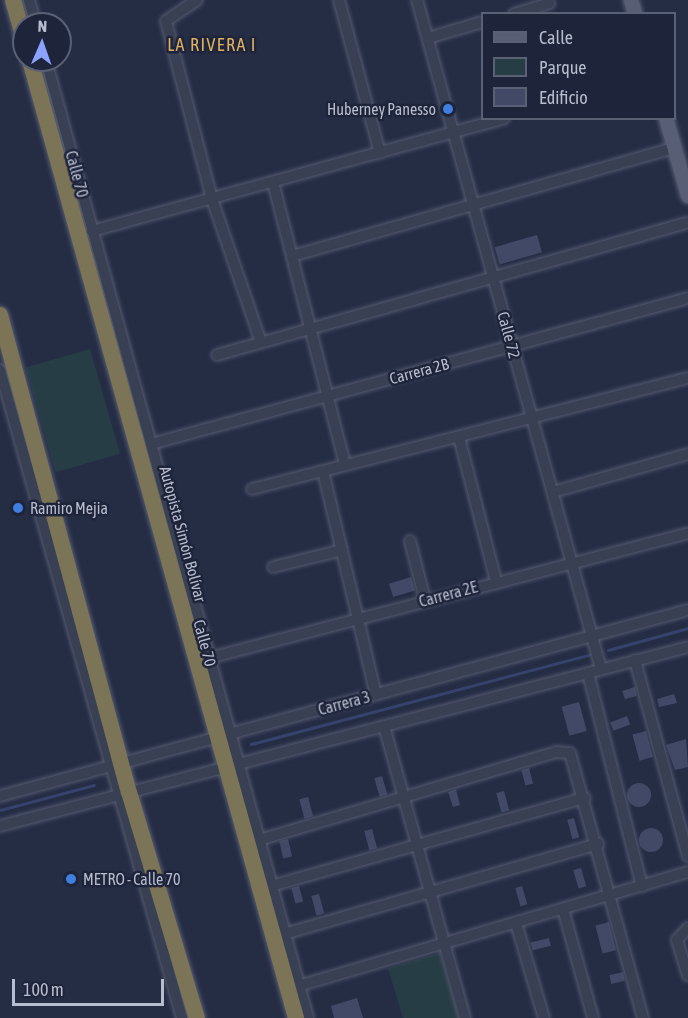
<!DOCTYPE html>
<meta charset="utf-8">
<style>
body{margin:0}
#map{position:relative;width:688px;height:1018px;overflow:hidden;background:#252d45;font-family:"Asap Condensed",sans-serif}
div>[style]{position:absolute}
.green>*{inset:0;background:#273d46;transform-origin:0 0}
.stream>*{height:3px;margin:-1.5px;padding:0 1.5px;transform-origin:1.5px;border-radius:1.5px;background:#36426b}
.building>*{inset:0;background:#424966;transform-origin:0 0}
.round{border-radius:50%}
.roads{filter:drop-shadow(0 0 2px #555a6f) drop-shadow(0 0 2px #555a6f)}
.minor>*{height:10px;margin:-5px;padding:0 5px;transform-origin:5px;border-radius:5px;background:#3a4054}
.major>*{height:14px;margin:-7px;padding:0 7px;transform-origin:7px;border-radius:7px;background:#585e74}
.highway>*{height:16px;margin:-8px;padding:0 8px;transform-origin:8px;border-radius:8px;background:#7b7456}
.dots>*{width:16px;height:16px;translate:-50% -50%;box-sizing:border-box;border:3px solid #1e243a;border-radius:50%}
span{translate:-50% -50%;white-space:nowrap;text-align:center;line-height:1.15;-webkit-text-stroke:5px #1e243a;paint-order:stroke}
.poi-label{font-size:16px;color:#b7bcce}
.right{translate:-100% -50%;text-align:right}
.left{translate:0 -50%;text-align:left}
.street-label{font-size:16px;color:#b7bcce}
.neighbourhood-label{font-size:18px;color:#dfb062;letter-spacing:1.5px}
.legend{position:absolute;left:481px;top:12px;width:195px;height:108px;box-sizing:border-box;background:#1e243a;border:2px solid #5b6175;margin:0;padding:8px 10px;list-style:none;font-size:18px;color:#b7bcce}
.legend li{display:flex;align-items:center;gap:12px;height:30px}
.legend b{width:30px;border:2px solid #5b6175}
.north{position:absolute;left:12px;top:12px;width:60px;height:60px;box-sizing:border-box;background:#1e243a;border:2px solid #5b6175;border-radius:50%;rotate:2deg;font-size:16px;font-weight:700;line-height:24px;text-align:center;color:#b7bcce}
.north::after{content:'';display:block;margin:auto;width:21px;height:27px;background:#8ba2ff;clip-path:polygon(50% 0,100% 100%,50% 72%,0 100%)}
.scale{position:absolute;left:12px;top:979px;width:152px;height:27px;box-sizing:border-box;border:3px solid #b7bcce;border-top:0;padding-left:8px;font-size:18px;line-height:21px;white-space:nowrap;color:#b7bcce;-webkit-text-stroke:4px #1e243a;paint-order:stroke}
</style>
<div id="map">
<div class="green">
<i style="left:90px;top:349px;width:109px;height:67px;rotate:74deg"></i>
<i style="clip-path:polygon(440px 953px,459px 1018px,403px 1018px,388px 968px)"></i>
</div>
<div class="stream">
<i style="left:608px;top:650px;width:83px;rotate:-15.4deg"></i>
<i style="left:251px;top:744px;width:350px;rotate:-14.8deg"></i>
<i style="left:0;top:810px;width:97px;rotate:-14.9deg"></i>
</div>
<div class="building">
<i style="left:537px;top:235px;width:18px;height:44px;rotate:74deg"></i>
<i style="left:411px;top:577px;width:14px;height:23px;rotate:73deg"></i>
<i style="clip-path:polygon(635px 687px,637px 696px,625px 699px,622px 691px)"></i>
<i style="clip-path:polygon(674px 694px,677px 703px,659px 707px,657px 699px)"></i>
<i style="left:579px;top:702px;width:30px;height:18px;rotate:75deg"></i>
<i style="left:627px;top:716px;width:9px;height:18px;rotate:69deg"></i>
<i style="left:646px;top:731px;width:27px;height:14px;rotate:75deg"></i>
<i style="clip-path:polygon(686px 739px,688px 767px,675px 770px,666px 745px)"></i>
<i style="left:529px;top:768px;width:16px;height:8px;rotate:75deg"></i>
<i style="left:382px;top:776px;width:19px;height:8px;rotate:74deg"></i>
<i class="round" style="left:627px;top:783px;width:24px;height:24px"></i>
<i style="clip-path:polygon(456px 789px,460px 805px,453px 807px,448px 792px)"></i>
<i style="left:504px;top:791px;width:20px;height:8px;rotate:75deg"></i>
<i style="left:308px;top:797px;width:20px;height:9px;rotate:75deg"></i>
<i style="left:574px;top:818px;width:20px;height:7px;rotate:75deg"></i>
<i class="round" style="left:639px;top:828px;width:24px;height:24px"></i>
<i style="left:372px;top:829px;width:20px;height:8px;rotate:75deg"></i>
<i style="left:288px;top:839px;width:18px;height:9px;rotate:77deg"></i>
<i style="left:581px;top:868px;width:19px;height:8px;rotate:74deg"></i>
<i style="left:299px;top:886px;width:16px;height:8px;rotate:75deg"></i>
<i style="left:522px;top:886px;width:19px;height:7px;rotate:74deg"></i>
<i style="left:319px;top:894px;width:20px;height:8px;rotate:75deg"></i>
<i style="left:609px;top:922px;width:29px;height:14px;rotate:76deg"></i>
<i style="left:549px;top:938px;width:8px;height:19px;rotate:76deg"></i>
<i style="left:623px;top:972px;width:9px;height:14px;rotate:77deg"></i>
<i style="clip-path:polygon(357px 998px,363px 1018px,334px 1018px,331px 1006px)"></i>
</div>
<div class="roads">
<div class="minor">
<i style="left:29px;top:0;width:25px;rotate:74deg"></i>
<i style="left:197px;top:0;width:37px;rotate:146deg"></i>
<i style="left:166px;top:21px;width:184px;rotate:75.5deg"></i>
<i style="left:212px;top:199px;width:151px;rotate:71.1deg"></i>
<i style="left:339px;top:0;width:158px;rotate:75deg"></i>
<i style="left:417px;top:0;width:694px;rotate:74.62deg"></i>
<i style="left:514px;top:14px;width:37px;rotate:-17deg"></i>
<i style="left:428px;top:38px;width:56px;rotate:-16.5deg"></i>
<i style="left:46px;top:60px;width:993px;rotate:74.7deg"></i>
<i style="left:273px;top:182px;width:292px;rotate:75.7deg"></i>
<i style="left:92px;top:231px;width:427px;rotate:-15.3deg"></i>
<i style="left:292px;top:256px;width:397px;rotate:-15.8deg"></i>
<i style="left:217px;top:355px;width:489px;rotate:-15.7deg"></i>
<i style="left:0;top:370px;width:673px;rotate:74.31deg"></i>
<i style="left:459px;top:437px;width:149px;rotate:75.6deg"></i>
<i style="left:151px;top:444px;width:556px;rotate:-15.21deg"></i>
<i style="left:323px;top:471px;width:230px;rotate:76.7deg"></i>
<i style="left:252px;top:489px;width:450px;rotate:-14.3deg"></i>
<i style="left:553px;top:492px;width:140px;rotate:-15.7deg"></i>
<i style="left:410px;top:541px;width:61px;rotate:75.7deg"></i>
<i style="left:273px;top:567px;width:71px;rotate:-13.8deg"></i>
<i style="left:209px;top:658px;width:495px;rotate:-14.6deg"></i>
<i style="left:635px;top:660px;width:203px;rotate:74.9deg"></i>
<i style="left:588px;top:673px;width:220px;rotate:75.8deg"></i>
<i style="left:384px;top:726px;width:303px;rotate:74.5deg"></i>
<i style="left:0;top:796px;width:713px;rotate:-15.13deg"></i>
<i style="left:0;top:826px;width:711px;rotate:-14.58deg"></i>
<i style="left:259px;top:840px;width:310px;rotate:-16.5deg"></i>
<i style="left:556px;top:752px;width:14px;rotate:4deg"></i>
<i style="left:570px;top:753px;width:275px;rotate:74.6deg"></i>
<i style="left:271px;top:886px;width:326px;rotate:-15.7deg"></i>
<i style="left:563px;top:909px;width:113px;rotate:74.6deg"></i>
<i style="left:516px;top:923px;width:99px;rotate:73.6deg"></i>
<i style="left:688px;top:928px;width:16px;rotate:133deg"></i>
<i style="left:677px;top:940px;width:37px;rotate:73deg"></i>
<i style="left:284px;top:934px;width:327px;rotate:-16deg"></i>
<i style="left:298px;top:986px;width:406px;rotate:-16.3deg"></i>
</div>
<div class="major">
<i style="left:631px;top:0;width:15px;rotate:74deg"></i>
<i style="left:666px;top:118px;width:81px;rotate:74.2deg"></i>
</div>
<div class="highway">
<i style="left:13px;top:0;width:41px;rotate:74.2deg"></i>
<i style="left:30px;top:60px;width:994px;rotate:74.48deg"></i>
<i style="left:0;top:315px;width:494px;rotate:74.9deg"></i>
<i style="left:129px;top:792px;width:236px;rotate:73.3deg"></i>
</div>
</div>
<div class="dots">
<i style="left:448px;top:109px;background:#3f7fe0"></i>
<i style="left:18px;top:508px;background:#3f7fe0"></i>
<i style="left:71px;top:879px;background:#3f7fe0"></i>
</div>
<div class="poi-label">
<span class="right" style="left:436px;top:109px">Huberney Panesso</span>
<span class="left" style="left:30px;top:508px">Ramiro Mejia</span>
<span class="left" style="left:83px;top:879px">METRO - Calle 70</span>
</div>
<div class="street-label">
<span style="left:77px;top:174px;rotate:75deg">Calle 70</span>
<span style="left:509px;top:335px;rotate:75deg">Calle 72</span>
<span style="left:419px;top:371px;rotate:-15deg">Carrera 2B</span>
<span style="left:183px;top:534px;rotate:75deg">Autopista Simón Bolívar</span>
<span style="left:448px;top:594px;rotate:-15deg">Carrera 2E</span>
<span style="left:205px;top:643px;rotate:75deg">Calle 70</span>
<span style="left:344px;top:703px;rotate:-15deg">Carrera 3</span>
</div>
<div class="neighbourhood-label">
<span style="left:212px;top:45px">LA RIVERA I</span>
</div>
<ul class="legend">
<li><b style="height:8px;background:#585e74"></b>Calle</li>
<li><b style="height:16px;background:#273d46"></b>Parque</li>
<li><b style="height:16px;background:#424966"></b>Edificio</li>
</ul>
<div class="north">N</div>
<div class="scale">100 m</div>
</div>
